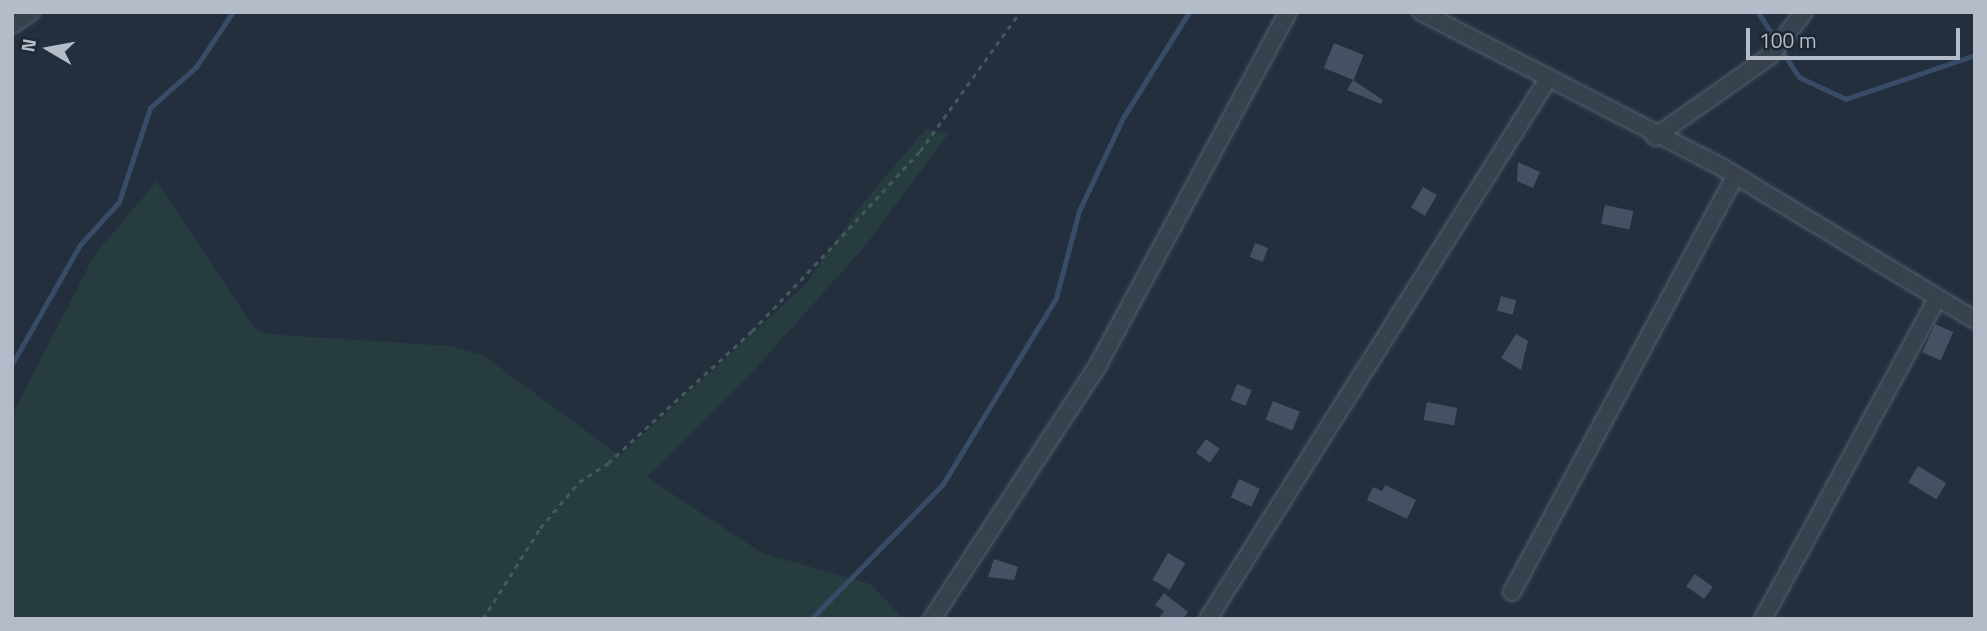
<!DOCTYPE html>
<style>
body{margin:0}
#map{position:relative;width:1987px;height:631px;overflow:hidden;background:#242f3e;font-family:"Titillium Web",sans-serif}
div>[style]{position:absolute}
.green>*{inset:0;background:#263c3f}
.stream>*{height:4.5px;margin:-2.25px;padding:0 2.25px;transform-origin:2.25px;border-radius:2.25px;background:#394c67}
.building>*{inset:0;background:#455162;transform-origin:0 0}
.path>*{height:2.5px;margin-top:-1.25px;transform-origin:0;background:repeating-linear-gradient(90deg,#44595c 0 5px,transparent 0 10px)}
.roads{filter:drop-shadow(0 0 2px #565f6c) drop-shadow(0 0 2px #565f6c)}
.minor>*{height:16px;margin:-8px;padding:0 8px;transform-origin:8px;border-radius:8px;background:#38414e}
span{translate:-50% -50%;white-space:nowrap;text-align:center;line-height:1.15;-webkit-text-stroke:5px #1d2633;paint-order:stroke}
.frame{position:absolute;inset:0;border:14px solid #b4bcc9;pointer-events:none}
.north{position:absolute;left:14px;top:14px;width:70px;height:70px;-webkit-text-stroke:5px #1d2633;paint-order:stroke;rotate:280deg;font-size:19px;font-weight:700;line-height:28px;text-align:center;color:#b4bcc9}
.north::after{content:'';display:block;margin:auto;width:24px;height:32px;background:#b4bcc9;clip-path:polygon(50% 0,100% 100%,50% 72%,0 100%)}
.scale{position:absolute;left:1746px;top:28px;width:214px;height:32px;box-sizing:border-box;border:4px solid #b4bcc9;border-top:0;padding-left:9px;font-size:21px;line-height:24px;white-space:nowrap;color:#b4bcc9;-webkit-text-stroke:5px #1d2633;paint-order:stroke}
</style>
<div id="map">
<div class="green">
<i style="clip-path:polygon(926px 129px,949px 133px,865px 246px,756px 368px,647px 477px,762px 553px,871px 584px,903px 619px,12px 619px,12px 415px,95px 254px,157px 181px,253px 327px,266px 334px,449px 346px,483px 355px,620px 456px,806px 284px,859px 208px)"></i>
</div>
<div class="stream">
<i style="left:1758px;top:12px;width:35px;rotate:57deg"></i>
<i style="left:1781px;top:49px;width:33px;rotate:57deg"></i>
<i style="left:1799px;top:77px;width:52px;rotate:25.1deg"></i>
<i style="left:1846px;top:99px;width:136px;rotate:-18.8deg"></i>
<i style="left:12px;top:364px;width:137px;rotate:-60.3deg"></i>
<i style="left:80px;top:245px;width:58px;rotate:-47.8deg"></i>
<i style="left:119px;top:202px;width:99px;rotate:-71.7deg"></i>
<i style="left:150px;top:108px;width:62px;rotate:-41.7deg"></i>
<i style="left:196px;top:67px;width:66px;rotate:-56.1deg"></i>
<i style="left:811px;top:619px;width:189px;rotate:-45.6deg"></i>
<i style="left:943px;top:484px;width:218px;rotate:-58.7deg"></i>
<i style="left:1056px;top:298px;width:90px;rotate:-75.2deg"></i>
<i style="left:1079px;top:211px;width:103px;rotate:-64.7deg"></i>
<i style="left:1123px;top:118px;width:125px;rotate:-58.1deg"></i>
</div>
<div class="building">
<i style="left:1334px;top:43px;width:32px;height:27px;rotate:22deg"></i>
<i style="clip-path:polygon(1353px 80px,1383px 100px,1381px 104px,1347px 90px)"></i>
<i style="clip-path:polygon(1518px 162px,1540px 172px,1533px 188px,1517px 181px)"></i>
<i style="left:1423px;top:187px;width:16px;height:24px;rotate:30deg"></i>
<i style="left:1605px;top:205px;width:29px;height:19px;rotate:12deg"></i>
<i style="left:1255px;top:243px;width:14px;height:15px;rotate:21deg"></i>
<i style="left:1501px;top:296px;width:16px;height:15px;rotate:15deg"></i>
<i style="left:1935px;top:324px;width:20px;height:31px;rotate:24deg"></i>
<i style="clip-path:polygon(1516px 334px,1528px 341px,1521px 370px,1501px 358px)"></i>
<i style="left:1237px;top:384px;width:16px;height:17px;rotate:22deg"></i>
<i style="left:1273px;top:401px;width:29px;height:20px;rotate:22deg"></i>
<i style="left:1427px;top:402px;width:31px;height:18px;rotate:11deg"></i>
<i style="left:1206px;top:439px;width:17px;height:17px;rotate:36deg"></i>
<i style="left:1918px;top:466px;width:33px;height:19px;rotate:31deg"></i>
<i style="left:1239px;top:479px;width:23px;height:20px;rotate:25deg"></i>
<i style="clip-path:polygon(1385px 485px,1416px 500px,1407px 519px,1367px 500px,1373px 487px,1382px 491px)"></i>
<i style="left:1168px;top:553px;width:20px;height:31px;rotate:30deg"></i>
<i style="clip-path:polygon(994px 559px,1018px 567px,1014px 580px,988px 577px)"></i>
<i style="left:1695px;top:574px;width:22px;height:15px;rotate:36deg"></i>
<i style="clip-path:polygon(1164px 593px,1188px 612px,1183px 619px,1158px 619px,1164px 611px,1155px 605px)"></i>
</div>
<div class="path">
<i style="left:483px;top:619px;width:107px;rotate:-57.9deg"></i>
<i style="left:540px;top:528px;width:60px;rotate:-49.7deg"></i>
<i style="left:579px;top:482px;width:35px;rotate:-33deg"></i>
<i style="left:608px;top:463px;width:195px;rotate:-42.5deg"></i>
<i style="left:752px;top:331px;width:110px;rotate:-46.5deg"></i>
<i style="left:828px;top:251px;width:136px;rotate:-47.4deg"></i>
<i style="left:920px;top:151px;width:171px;rotate:-54.3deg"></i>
</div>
<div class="roads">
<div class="minor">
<i style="left:1421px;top:12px;width:340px;rotate:27.3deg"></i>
<i style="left:1723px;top:168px;width:294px;rotate:31.1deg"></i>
<i style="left:12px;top:25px;width:23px;rotate:-34deg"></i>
<i style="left:1655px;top:137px;width:141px;rotate:-35.2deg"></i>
<i style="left:1770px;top:56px;width:56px;rotate:-52.3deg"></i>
<i style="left:1512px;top:592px;width:472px;rotate:-61.8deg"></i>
<i style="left:932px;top:619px;width:301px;rotate:-56.8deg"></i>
<i style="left:1097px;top:367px;width:403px;rotate:-61.7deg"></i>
<i style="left:1208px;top:619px;width:635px;rotate:-57.81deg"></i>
<i style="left:1763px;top:619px;width:365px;rotate:-61.5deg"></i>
</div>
</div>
<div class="frame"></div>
<div class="north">N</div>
<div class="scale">100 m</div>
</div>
